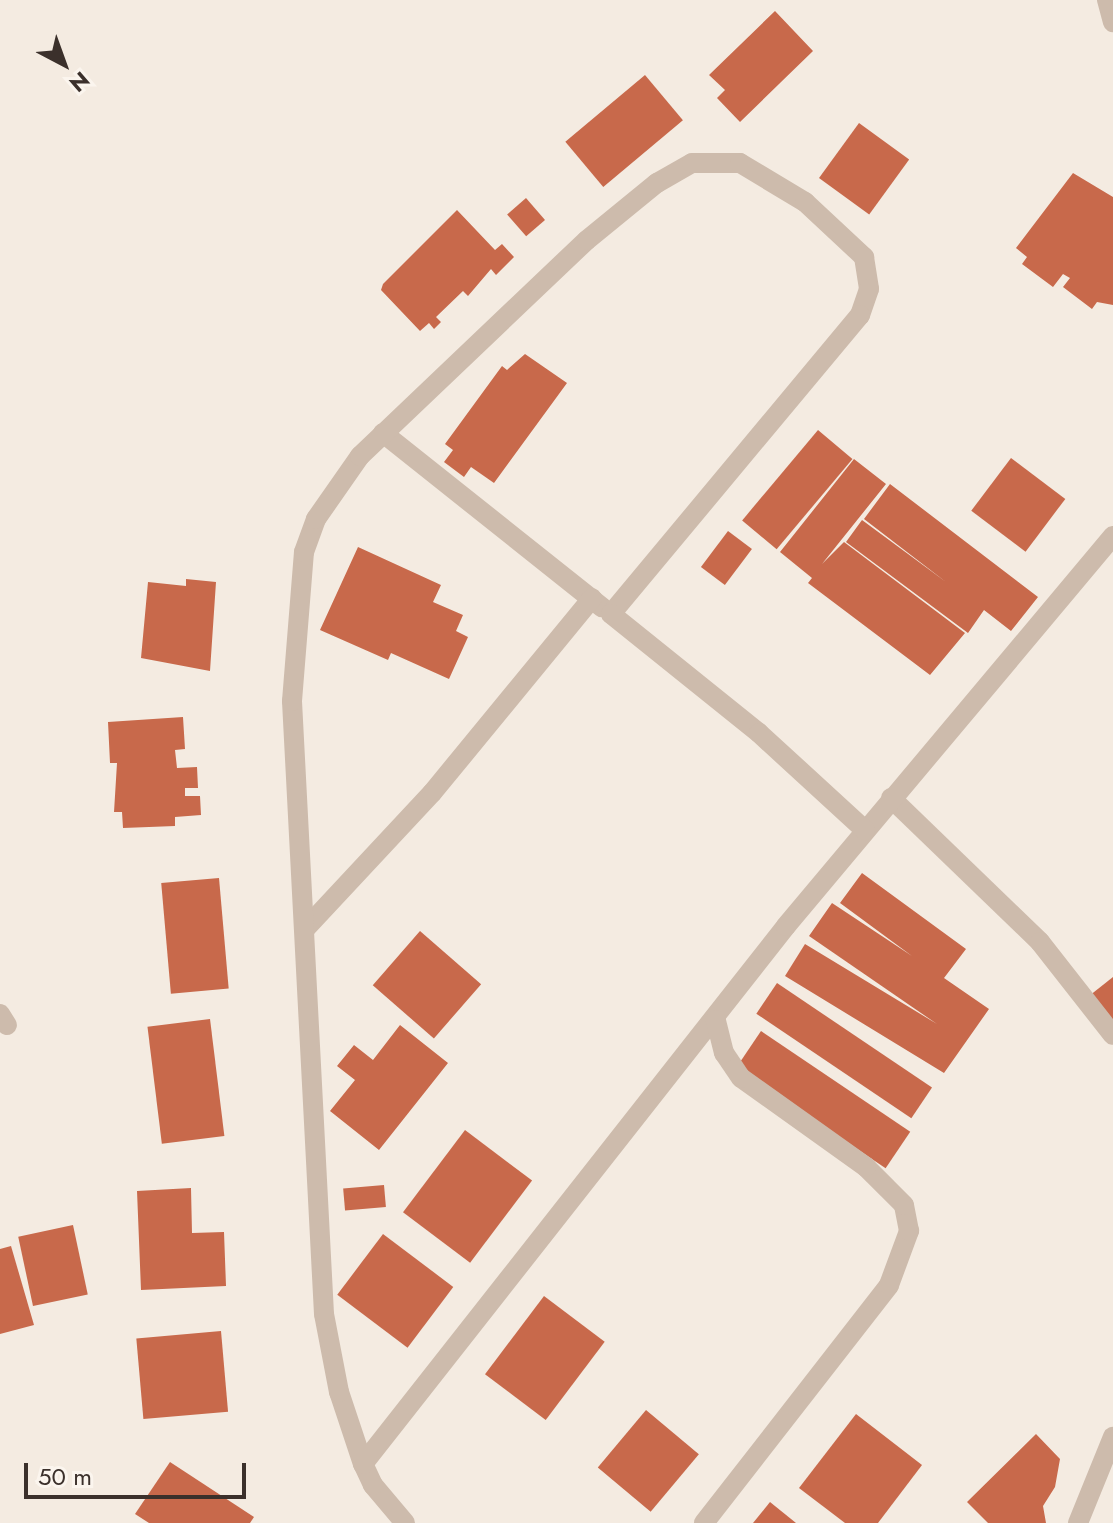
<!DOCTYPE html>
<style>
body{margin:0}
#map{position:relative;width:1113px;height:1523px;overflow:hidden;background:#f4ebe1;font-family:Jost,sans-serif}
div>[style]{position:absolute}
.building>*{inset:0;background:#c8694b;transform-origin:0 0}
.street>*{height:20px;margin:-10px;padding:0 10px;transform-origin:10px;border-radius:10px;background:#cdbbac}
span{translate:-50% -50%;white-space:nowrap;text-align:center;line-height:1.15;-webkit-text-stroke:7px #fbf5ee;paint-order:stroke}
.north{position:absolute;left:24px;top:24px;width:80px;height:80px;-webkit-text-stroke:6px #fbf5ee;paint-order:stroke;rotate:139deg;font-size:22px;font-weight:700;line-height:32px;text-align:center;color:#3b302b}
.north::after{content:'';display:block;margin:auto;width:28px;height:36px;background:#3b302b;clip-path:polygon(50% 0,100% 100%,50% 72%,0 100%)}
.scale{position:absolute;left:24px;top:1463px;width:222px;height:36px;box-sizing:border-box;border:4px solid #3b302b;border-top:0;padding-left:10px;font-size:24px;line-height:28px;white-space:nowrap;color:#3b302b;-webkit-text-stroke:6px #fbf5ee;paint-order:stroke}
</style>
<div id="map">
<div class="building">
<i style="clip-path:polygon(775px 11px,813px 51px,740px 122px,717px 98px,725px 90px,709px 75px)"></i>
<i style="left:645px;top:75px;width:59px;height:104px;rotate:50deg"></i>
<i style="left:859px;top:123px;width:62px;height:68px;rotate:36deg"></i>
<i style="clip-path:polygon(1073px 173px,1113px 197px,1113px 305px,1097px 302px,1092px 309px,1063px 287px,1070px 278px,1063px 274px,1053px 287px,1022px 264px,1027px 257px,1016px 248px)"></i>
<i style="left:526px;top:198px;width:29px;height:25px;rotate:49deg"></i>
<i style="clip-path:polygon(457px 210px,495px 250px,502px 244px,514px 257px,496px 275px,491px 269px,468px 296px,463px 291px,436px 317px,441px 322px,434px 329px,429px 323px,420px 331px,381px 290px,383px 284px)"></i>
<i style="clip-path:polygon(525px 354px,567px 383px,494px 483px,471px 467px,464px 477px,444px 462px,453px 450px,445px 444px,502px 366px,507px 370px)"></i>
<i style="left:818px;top:430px;width:45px;height:118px;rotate:40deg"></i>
<i style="left:1011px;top:458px;width:68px;height:66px;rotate:37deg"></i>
<i style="clip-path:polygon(854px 459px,886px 484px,822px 564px,844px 542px,965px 633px,930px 675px,808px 583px,812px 578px,780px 552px)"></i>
<i style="clip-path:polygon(890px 484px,1038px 597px,1011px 631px,984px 610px,968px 633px,846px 542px,862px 520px,946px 582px,864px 519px)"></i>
<i style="left:728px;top:531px;width:30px;height:45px;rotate:37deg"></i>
<i style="clip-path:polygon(358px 547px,441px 585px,433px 602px,463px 615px,456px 631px,468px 637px,449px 679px,391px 653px,388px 660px,320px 630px)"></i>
<i style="clip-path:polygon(186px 579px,216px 582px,210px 671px,141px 658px,148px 582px,186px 586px)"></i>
<i style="clip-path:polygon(183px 717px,185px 749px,175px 750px,177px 768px,197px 767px,198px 788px,185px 788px,185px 796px,200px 796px,201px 815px,175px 817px,175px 826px,123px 828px,122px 812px,114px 812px,117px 763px,110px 763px,108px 722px)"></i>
<i style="clip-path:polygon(862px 873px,966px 949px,944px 978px,989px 1009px,944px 1073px,785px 976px,805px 944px,937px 1024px,809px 936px,832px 903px,912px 956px,840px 903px)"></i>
<i style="left:219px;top:878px;width:111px;height:58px;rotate:85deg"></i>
<i style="left:420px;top:931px;width:81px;height:72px;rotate:41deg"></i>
<i style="clip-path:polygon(1113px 977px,1113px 1026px,1089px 996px)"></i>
<i style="left:777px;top:983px;width:187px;height:37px;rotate:34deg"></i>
<i style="left:210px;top:1019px;width:118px;height:63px;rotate:83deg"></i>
<i style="clip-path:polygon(400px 1025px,448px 1063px,379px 1150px,330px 1111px,355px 1080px,337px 1066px,354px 1045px,373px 1060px)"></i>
<i style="left:761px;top:1031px;width:180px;height:44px;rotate:34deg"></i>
<i style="left:465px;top:1130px;width:84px;height:103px;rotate:37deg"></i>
<i style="left:384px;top:1185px;width:22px;height:41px;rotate:85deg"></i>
<i style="clip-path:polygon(191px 1188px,192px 1233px,224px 1232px,226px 1286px,141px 1290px,137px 1191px)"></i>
<i style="left:73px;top:1225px;width:71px;height:56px;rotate:78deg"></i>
<i style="left:383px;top:1234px;width:88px;height:76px;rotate:37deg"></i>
<i style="clip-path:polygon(11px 1246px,34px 1325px,0 1334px,0 1249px)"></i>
<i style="left:544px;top:1296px;width:76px;height:98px;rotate:37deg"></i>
<i style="left:221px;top:1331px;width:81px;height:85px;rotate:85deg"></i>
<i style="left:646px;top:1410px;width:69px;height:75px;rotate:40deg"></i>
<i style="clip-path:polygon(856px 1414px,922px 1465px,878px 1523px,845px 1523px,799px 1488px)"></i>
<i style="clip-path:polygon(1036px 1434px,1060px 1459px,1055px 1487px,1043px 1506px,1046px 1523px,988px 1523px,967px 1502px)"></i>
<i style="clip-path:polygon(170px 1462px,254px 1517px,250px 1523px,149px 1523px,135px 1514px)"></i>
<i style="clip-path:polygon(770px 1502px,796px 1523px,753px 1523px)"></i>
</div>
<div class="street">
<i style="left:1107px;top:0;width:23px;rotate:75deg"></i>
<i style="left:383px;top:433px;width:280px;rotate:38.5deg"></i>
<i style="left:891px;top:798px;width:207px;rotate:44deg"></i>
<i style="left:1040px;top:942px;width:118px;rotate:51.9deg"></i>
<i style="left:306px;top:928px;width:185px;rotate:-47deg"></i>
<i style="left:432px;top:793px;width:252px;rotate:-50.6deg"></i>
<i style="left:0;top:1014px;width:13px;rotate:58deg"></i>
<i style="left:363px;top:1464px;width:684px;rotate:-51.82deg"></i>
<i style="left:786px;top:926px;width:509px;rotate:-50.02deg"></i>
<i style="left:405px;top:1523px;width:50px;rotate:-130.1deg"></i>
<i style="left:373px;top:1485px;width:23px;rotate:-115deg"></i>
<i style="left:363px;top:1464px;width:76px;rotate:-108.4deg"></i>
<i style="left:339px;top:1392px;width:79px;rotate:-100.9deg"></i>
<i style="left:324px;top:1314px;width:614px;rotate:-92.99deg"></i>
<i style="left:292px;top:701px;width:149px;rotate:-85.4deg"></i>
<i style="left:304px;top:552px;width:35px;rotate:-70deg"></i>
<i style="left:316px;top:519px;width:77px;rotate:-55.1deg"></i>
<i style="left:360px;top:456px;width:313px;rotate:-43.6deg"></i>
<i style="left:587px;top:240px;width:90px;rotate:-39.2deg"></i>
<i style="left:657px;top:183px;width:40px;rotate:-29.7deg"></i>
<i style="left:692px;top:163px;width:48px"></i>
<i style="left:740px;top:163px;width:76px;rotate:31deg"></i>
<i style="left:805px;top:202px;width:81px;rotate:43deg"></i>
<i style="left:864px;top:257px;width:32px;rotate:81deg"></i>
<i style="left:869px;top:289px;width:28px;rotate:109deg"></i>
<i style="left:860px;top:315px;width:389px;rotate:129.8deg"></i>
<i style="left:611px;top:614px;width:190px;rotate:38.8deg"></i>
<i style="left:759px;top:733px;width:144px;rotate:42.5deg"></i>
<i style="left:704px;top:1523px;width:301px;rotate:-52.1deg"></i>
<i style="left:889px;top:1285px;width:58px;rotate:-69.7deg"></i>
<i style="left:909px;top:1231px;width:26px;rotate:-101deg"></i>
<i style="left:904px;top:1205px;width:54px;rotate:-135deg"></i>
<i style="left:866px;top:1167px;width:153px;rotate:-144.5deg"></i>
<i style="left:741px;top:1078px;width:30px;rotate:-124deg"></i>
<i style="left:724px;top:1053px;width:34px;rotate:-104deg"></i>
<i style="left:1078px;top:1523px;width:93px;rotate:-67.9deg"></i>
</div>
<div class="north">N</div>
<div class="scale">50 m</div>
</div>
